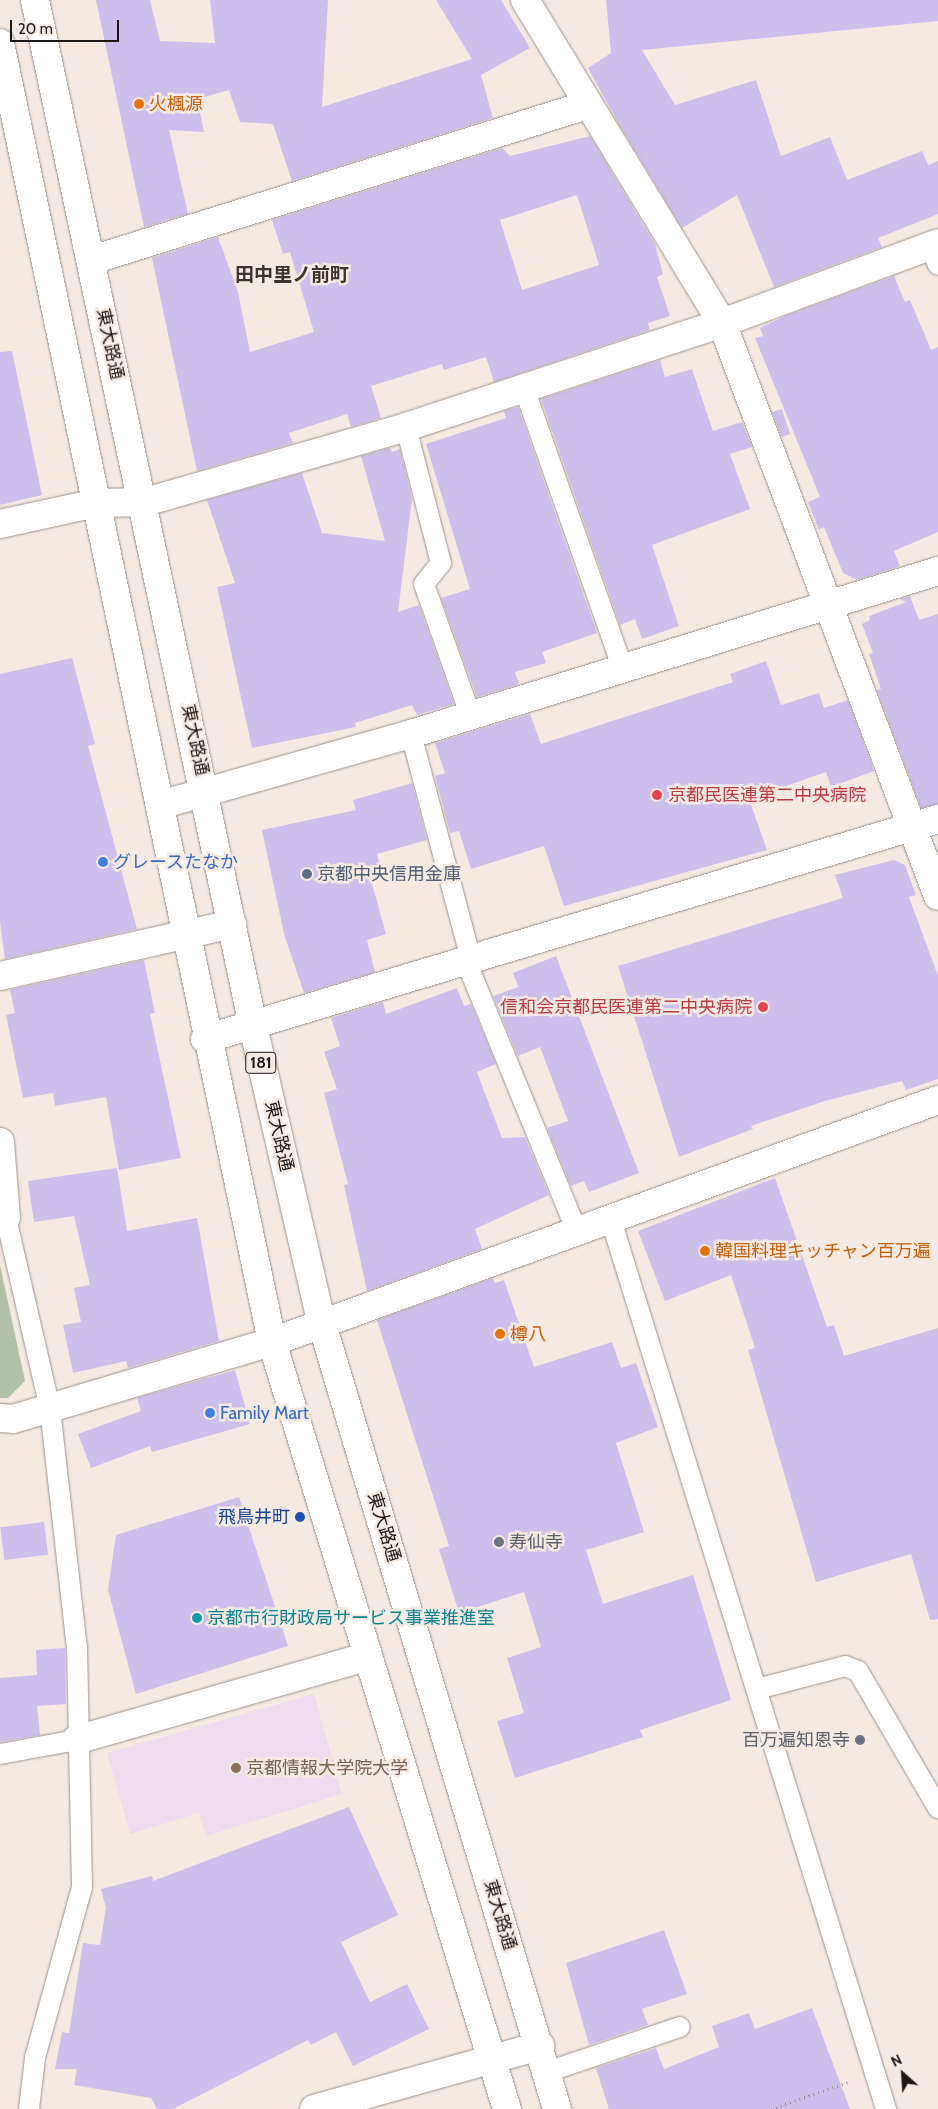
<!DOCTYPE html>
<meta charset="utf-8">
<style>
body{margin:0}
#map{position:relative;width:938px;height:2109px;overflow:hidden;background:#f5eae2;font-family:Cabin,"Noto Sans JP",sans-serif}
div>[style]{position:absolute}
.education>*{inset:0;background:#eddcee}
.green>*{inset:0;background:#b2c0a6}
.building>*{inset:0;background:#cdbfeb;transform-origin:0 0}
.path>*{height:3px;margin-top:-1.5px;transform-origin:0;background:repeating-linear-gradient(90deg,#99918b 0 1px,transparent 0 5px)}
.roads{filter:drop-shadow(0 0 1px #9c928b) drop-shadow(0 0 1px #9c928b)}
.service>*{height:20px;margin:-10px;padding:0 10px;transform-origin:10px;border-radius:10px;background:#fff}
.minor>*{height:28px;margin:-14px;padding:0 14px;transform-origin:14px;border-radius:14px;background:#fff}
.tertiary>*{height:28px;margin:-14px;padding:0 14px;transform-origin:14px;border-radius:14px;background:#fff}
.primary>*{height:28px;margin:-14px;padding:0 14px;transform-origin:14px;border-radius:14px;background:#fff}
.dots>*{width:14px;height:14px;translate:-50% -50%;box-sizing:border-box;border:2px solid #f5eae2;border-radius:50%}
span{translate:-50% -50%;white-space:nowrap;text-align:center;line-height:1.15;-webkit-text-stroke:5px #f5eae2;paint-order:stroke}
.shield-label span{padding:1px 4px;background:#f5eae2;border:1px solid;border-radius:4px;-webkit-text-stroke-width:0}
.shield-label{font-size:16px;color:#1b1715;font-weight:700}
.food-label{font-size:18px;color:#c56008}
.left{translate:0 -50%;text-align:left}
.street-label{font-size:18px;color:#1b1715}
.health-label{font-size:18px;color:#be3a42}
.right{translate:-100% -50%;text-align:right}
.shop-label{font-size:18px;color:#366cbe}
.service-label{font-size:18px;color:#4e5e75}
.transit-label{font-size:18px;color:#164399}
.worship-label{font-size:18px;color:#5b616d}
.culture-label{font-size:18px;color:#0d838f}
.education-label{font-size:18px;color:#785e54}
.neighbourhood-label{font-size:19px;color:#3c332d;font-weight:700}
.north{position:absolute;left:878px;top:2049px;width:50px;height:50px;-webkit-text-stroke:4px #f5eae2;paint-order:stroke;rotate:334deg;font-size:14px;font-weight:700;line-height:20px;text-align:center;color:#1b1715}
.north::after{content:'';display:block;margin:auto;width:18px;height:22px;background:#1b1715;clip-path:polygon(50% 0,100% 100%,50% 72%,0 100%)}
.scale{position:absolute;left:10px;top:20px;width:109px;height:22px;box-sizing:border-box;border:2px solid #1b1715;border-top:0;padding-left:6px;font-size:15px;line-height:18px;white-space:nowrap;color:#1b1715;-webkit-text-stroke:4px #f5eae2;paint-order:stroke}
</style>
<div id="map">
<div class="education">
<i style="clip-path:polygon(314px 1694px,342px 1794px,206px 1836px,199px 1813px,130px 1834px,107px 1753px)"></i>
</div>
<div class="green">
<i style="clip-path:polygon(0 1265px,25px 1381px,8px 1398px,0 1398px)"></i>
</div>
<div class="building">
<i style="clip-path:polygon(96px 0,150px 0,160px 41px,215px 43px,210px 0,328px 0,322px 107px,472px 59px,436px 0,501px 0,530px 48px,481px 75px,493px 118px,292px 181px,273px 124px,240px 122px,229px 90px,197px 99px,204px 132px,169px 130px,188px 214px,144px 227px)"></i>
<i style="clip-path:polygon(606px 0,938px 0,938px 21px,642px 50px,675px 105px,756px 80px,781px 156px,830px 137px,847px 180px,922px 151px,928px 165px,938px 161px,938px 214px,878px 238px,882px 247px,774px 287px,737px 195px,682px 228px,620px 126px,588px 68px,611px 53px)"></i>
<i style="clip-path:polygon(evenodd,590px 136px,655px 244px,663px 274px,657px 277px,670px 316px,648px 323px,650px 330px,494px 382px,486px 357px,444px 370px,442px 364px,371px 386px,381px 418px,351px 427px,347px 414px,289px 433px,293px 443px,197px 471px,152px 258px,218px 237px,238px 292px,250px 352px,314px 332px,290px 252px,283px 254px,272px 220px,502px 148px,510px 156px,590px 136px,577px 195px,599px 265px,522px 290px,500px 220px,577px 195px)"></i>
<i style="clip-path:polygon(894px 276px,905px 302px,910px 300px,931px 350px,938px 347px,938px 532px,894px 551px,900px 566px,857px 580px,843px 573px,824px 527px,819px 530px,808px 502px,820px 497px,755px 338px,763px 336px,760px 328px,785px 316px)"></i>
<i style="clip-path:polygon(12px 351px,42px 495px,0 505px,0 352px)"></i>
<i style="clip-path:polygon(660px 360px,665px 377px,692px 369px,713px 431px,742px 422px,752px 447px,730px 454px,750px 509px,652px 545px,679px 626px,642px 639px,635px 619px,620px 625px,541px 399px)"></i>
<i style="clip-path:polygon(518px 407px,597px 633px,542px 652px,546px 663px,515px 672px,519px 684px,477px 697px,441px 598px,470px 589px,426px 444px,506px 418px,504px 411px)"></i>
<i style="clip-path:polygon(782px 409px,790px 434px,782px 437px,772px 412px)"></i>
<i style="clip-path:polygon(390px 448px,392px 452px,400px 449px,412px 499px,398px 612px,419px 605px,454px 704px,417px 715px,412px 705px,355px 723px,356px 727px,252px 748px,217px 587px,235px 583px,207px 500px,302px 473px,322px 533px,385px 541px,361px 456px)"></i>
<i style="clip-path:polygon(910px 596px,919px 620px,938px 614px,938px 804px,921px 808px,877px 690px,881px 689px,869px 654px,873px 653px,862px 624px,870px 620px,869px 616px,906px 602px,900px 599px)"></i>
<i style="clip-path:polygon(72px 658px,95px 744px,88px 746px,137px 929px,5px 959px,0 922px,0 674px)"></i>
<i style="clip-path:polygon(766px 661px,781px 705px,819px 693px,824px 708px,848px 700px,874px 771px,831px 787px,826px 772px,749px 799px,767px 850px,564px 906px,544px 846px,471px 869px,459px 831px,450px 833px,435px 776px,445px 773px,435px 743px,530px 714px,541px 744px,733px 682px,730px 674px)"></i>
<i style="clip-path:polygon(412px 783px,427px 840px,377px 854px,383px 877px,371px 880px,386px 934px,367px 940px,375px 972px,304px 993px,284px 934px,262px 830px,356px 810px,353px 800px)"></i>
<i style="clip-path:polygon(894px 860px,905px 865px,916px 895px,909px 897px,938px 976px,938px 1079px,906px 1090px,902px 1081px,825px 1101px,751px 1126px,753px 1129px,679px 1157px,618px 966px,843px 898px,835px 875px)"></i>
<i style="clip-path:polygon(556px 956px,639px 1173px,589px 1192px,584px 1181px,571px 1186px,547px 1128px,568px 1121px,540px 1047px,518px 1056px,493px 996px,518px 987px,513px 973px)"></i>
<i style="clip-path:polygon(144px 960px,155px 1013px,150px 1014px,181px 1158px,119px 1170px,106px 1097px,55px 1106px,53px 1093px,23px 1098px,6px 1015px,15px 1013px,10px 990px)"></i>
<i style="clip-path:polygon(457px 988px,464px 1006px,471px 1004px,496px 1064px,477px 1072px,502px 1138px,525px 1137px,549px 1195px,475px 1229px,482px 1249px,367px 1291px,344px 1185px,348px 1184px,324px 1093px,337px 1089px,324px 1052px,340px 1046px,331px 1018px,383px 1002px,386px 1014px)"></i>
<i style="clip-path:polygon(117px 1168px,127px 1231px,197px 1218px,219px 1341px,128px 1368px,126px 1361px,73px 1373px,63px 1325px,81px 1322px,74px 1288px,90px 1285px,74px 1216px,34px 1222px,28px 1181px)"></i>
<i style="clip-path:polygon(775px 1178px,827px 1327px,834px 1325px,844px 1356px,938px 1328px,938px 1619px,930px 1620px,911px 1554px,816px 1582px,748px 1350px,755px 1348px,731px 1275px,665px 1301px,638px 1231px)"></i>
<i style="clip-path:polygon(493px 1278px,495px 1283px,504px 1280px,534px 1367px,612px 1342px,621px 1368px,636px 1363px,658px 1427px,616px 1443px,644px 1532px,586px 1550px,603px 1604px,693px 1575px,731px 1700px,640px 1730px,643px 1737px,515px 1778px,497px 1721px,524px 1713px,507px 1658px,541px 1647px,524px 1592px,459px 1613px,439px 1549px,449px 1546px,377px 1320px)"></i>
<i style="clip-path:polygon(235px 1370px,250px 1424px,152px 1452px,150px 1446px,91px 1468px,78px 1434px,141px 1411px,137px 1398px)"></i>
<i style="clip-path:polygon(239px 1497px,288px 1646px,136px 1694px,108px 1590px,116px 1535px)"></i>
<i style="left:44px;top:1522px;width:33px;height:44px;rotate:83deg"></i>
<i style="clip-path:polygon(65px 1648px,66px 1704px,37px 1706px,40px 1735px,0 1742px,0 1678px,37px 1675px,36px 1650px)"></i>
<i style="clip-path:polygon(349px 1807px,398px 1915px,341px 1942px,370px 2002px,407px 1984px,429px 2029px,353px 2066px,336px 2032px,311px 2045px,308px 2040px,173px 2109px,157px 2109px,151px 2098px,74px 2085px,77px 2069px,55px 2069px,62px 2032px,69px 2033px,83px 1943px,100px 1945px,106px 1908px,101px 1889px,152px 1876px,153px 1881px)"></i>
<i style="clip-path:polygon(664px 1930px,687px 1994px,642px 2009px,648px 2025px,589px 2045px,566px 1963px)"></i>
<i style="clip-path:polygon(812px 2008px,850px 2109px,609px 2109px,596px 2068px,656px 2048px,664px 2069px,719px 2047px,712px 2026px,749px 2013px,755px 2029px)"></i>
</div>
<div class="path">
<i style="left:771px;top:2109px;width:82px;rotate:-19.3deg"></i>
</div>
<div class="roads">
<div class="service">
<i style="left:931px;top:246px;width:20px;rotate:70deg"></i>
<i style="left:524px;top:388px;width:296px;rotate:70.6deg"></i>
<i style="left:406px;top:427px;width:140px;rotate:75.6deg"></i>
<i style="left:441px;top:563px;width:27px;rotate:129deg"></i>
<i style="left:424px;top:584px;width:138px;rotate:70.5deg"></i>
<i style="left:411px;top:734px;width:233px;rotate:75.1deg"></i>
<i style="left:466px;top:961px;width:293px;rotate:67.7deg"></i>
<i style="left:6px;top:1218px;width:195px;rotate:77deg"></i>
<i style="left:50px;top:1408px;width:241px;rotate:83.6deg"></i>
<i style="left:77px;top:1647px;width:240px;rotate:88.8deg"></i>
<i style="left:82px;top:1887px;width:177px;rotate:105.4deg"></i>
<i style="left:35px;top:2058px;width:51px;rotate:96.7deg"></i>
<i style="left:611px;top:1220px;width:931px;rotate:72.81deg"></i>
<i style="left:757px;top:1689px;width:91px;rotate:-14.6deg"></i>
<i style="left:845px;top:1666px;width:14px;rotate:21deg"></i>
<i style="left:858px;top:1671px;width:159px;rotate:59.7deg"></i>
<i style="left:0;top:1754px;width:77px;rotate:-10.4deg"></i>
<i style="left:547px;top:2072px;width:140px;rotate:-18.7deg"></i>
</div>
<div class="minor">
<i style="left:525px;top:0;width:378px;rotate:58.6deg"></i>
<i style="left:722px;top:323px;width:612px;rotate:69.35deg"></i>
<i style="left:92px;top:260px;width:519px;rotate:-17.39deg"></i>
<i style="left:0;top:524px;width:98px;rotate:-12.3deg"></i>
<i style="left:96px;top:503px;width:49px;rotate:-1.2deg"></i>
<i style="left:145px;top:502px;width:272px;rotate:-16deg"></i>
<i style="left:406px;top:427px;width:333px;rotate:-18.2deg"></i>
<i style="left:722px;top:323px;width:230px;rotate:-20.3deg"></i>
<i style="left:160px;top:805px;width:261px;rotate:-15.8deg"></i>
<i style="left:411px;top:734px;width:552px;rotate:-17.19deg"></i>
<i style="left:0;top:976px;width:238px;rotate:-12.6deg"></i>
<i style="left:205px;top:1039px;width:765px;rotate:-16.71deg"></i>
<i style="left:0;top:1142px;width:76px;rotate:85.5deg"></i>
<i style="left:0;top:1418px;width:13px;rotate:4deg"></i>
<i style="left:13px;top:1419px;width:270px;rotate:-16.6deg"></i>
<i style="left:272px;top:1342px;width:709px;rotate:-19.97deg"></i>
<i style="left:76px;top:1740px;width:304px;rotate:-16deg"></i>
</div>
<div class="tertiary">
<i style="left:314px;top:2109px;width:235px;rotate:-15.6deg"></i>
</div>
<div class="primary">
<i style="left:35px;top:0;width:1049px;rotate:78deg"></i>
<i style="left:253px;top:1026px;width:306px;rotate:77deg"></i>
<i style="left:322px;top:1324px;width:819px;rotate:73.33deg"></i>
<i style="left:0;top:43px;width:1327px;rotate:78.17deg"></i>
<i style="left:272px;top:1342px;width:802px;rotate:72.97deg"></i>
</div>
</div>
<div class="dots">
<i style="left:139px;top:104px;background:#e8710a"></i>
<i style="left:657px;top:795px;background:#e0444e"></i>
<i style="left:103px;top:862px;background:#3f7fe0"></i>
<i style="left:307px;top:874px;background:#5c6f8a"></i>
<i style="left:763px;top:1007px;background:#e0444e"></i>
<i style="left:705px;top:1251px;background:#e8710a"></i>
<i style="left:500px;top:1334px;background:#e8710a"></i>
<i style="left:210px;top:1413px;background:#3f7fe0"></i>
<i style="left:300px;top:1517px;background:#1a4fb4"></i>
<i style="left:499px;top:1542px;background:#6b7280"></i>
<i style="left:197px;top:1618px;background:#0f9aa8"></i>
<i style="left:860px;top:1740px;background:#6b7280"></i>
<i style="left:236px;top:1768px;background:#8d6e63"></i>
</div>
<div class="shield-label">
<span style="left:261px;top:1063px">181</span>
</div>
<div class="food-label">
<span class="left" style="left:149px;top:104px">火楓源</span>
<span class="left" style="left:715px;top:1251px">韓国料理キッチャン百万遍</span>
<span class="left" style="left:510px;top:1334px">樽八</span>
</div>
<div class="street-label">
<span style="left:110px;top:344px;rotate:78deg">東大路通</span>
<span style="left:195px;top:740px;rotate:78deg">東大路通</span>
<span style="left:279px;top:1136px;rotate:77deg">東大路通</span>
<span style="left:384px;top:1527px;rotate:73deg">東大路通</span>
<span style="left:500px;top:1915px;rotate:73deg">東大路通</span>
</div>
<div class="health-label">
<span class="left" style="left:668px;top:795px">京都民医連第二中央病院</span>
<span class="right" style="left:752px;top:1007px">信和会京都民医連第二中央病院</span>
</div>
<div class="shop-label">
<span class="left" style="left:113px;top:862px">グレースたなか</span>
<span class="left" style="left:220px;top:1413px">Family Mart</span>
</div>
<div class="service-label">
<span class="left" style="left:317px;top:874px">京都中央信用金庫</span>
</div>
<div class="transit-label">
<span class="right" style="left:290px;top:1517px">飛鳥井町</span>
</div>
<div class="worship-label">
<span class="left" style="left:509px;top:1542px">寿仙寺</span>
<span class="right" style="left:850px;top:1740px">百万遍知恩寺</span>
</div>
<div class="culture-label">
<span class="left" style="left:207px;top:1618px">京都市行財政局サービス事業推進室</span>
</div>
<div class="education-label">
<span class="left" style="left:246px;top:1768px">京都情報大学院大学</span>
</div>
<div class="neighbourhood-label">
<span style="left:292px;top:275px">田中里ノ前町</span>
</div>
<div class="north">N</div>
<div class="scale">20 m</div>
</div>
